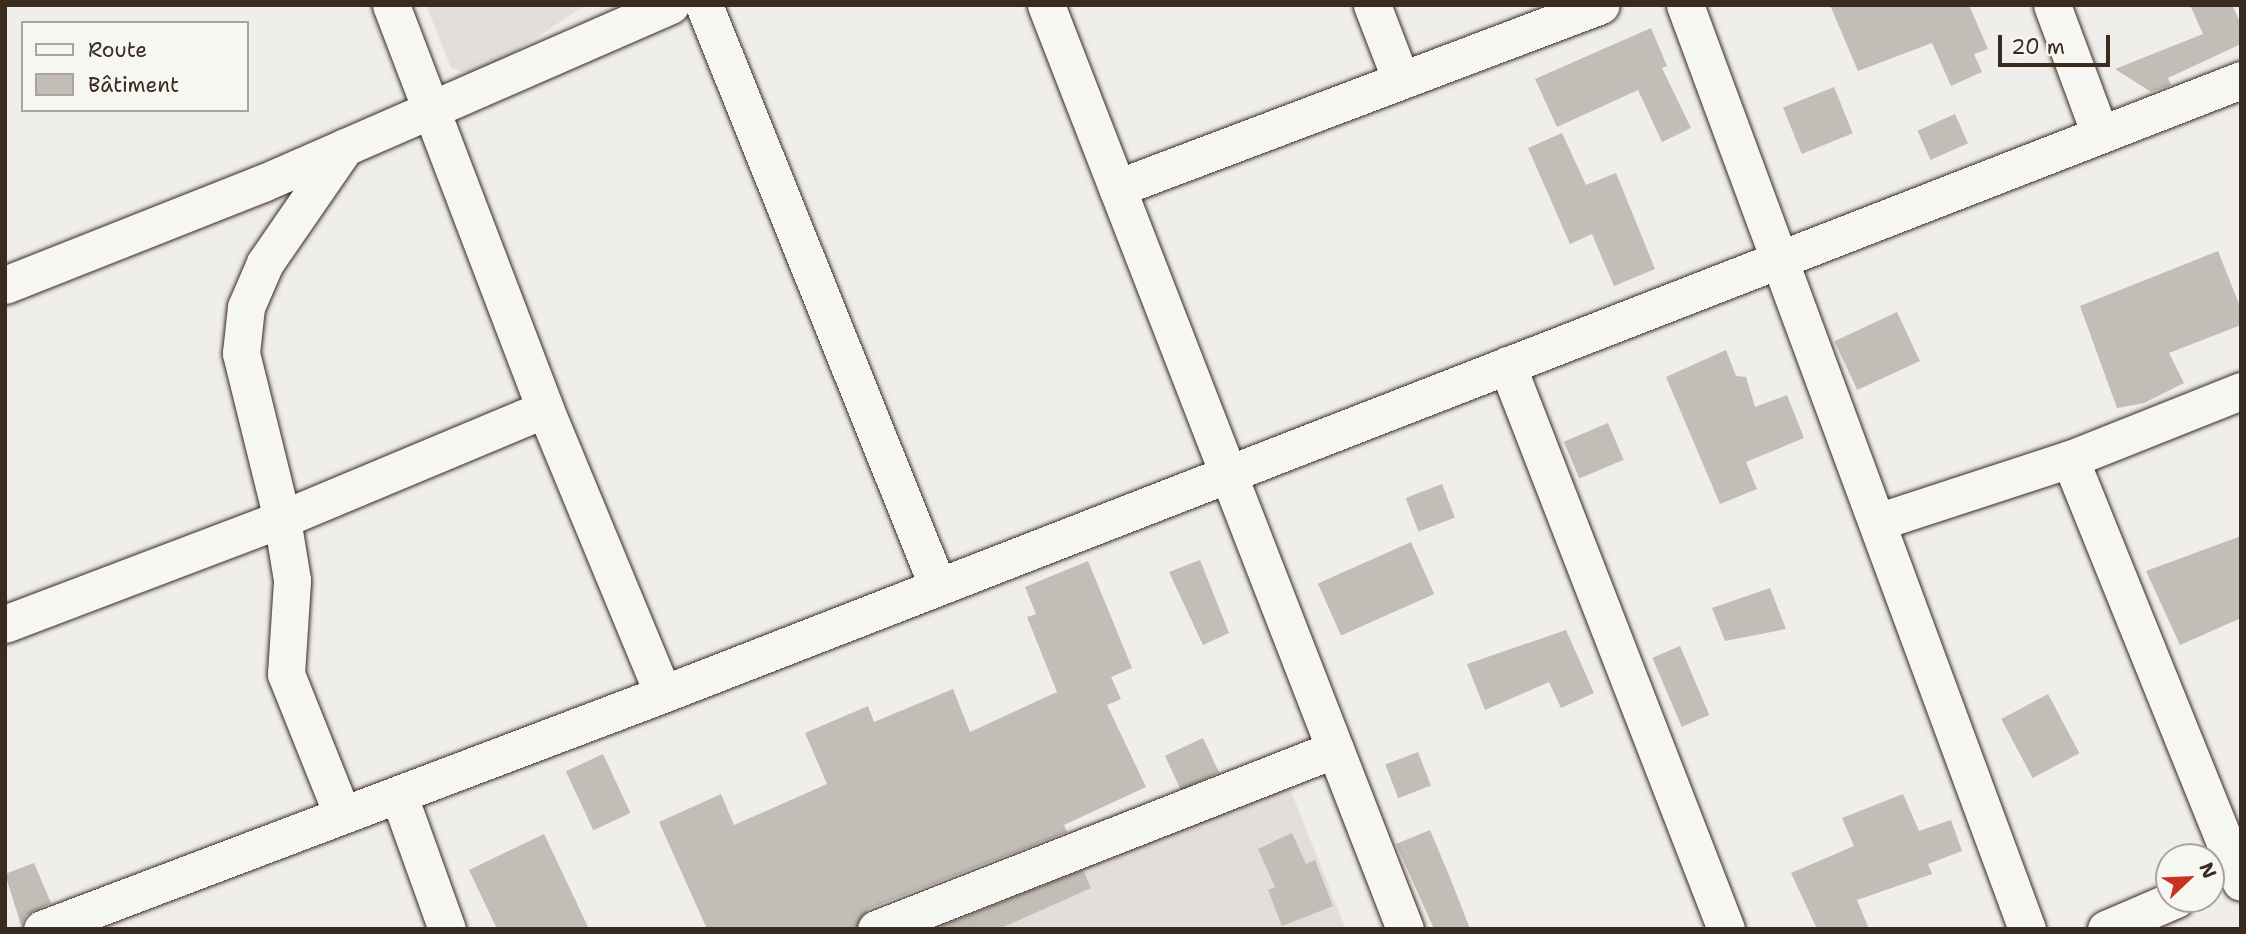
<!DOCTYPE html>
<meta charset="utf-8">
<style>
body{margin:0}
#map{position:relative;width:2246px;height:934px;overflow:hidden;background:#efeeea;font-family:"Shantell Sans",sans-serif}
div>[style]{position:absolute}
.built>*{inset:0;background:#e2dfdb}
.building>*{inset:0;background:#c2bdb7;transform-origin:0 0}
.roads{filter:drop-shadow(0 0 2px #3b2a1e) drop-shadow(0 0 2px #3b2a1e)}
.street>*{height:37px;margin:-18.5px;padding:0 18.5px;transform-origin:18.5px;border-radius:18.5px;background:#f6f6f2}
span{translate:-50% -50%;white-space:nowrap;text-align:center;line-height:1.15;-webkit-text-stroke:6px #f6f6f2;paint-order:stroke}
.frame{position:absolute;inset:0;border:7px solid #3b2a1e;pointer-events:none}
.legend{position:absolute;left:21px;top:21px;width:228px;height:91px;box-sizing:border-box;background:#f6f6f2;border:2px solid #aba49d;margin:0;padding:9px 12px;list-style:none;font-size:21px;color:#3b2a1e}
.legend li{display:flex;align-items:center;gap:14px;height:35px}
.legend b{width:35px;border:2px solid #aba49d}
.north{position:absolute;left:2155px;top:843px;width:70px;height:70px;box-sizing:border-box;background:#f6f6f2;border:2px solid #aba49d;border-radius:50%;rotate:67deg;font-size:19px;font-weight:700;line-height:28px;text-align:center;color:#3b2a1e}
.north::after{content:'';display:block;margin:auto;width:24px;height:32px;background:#c8321e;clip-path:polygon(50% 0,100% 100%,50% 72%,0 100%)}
.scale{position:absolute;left:1998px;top:35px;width:112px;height:32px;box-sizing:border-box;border:4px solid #3b2a1e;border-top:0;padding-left:9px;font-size:21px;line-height:24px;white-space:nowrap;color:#3b2a1e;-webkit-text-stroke:5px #f6f6f2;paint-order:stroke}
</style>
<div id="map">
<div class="built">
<i style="clip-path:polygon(426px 5px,586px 5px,478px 76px,451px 68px)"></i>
<i style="clip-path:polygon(1282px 769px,1346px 929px,876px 929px)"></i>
</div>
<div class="building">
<i style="clip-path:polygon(1830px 5px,1969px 5px,1988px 49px,1974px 54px,1982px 72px,1951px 86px,1932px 43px,1858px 71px)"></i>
<i style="clip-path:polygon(2190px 5px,2232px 5px,2241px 24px,2241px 44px,2168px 78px,2171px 85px,2151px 92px,2115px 69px,2203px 34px)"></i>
<i style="clip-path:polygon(1651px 28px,1667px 66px,1662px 68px,1691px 128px,1662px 142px,1638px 90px,1557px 127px,1535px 79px)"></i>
<i style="left:1834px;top:87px;width:50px;height:55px;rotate:68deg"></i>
<i style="left:1955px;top:114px;width:32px;height:41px;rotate:66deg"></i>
<i style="clip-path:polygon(1562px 133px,1586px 185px,1616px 173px,1655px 269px,1614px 286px,1592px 234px,1570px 244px,1528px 148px)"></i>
<i style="clip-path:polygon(2218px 251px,2241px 309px,2241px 325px,2169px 353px,2184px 383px,2144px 403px,2117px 408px,2080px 306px)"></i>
<i style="left:1897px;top:312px;width:54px;height:69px;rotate:65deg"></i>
<i style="clip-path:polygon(1726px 350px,1736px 376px,1746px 377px,1755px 407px,1787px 395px,1804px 438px,1746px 462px,1757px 489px,1720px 504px,1666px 377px)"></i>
<i style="left:1608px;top:423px;width:40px;height:48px;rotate:67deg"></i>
<i style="left:1442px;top:484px;width:36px;height:39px;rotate:69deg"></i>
<i style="clip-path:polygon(2241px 536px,2241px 618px,2180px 645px,2146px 571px)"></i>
<i style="left:1411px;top:542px;width:57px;height:102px;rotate:66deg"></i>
<i style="clip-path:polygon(1200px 560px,1229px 633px,1203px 645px,1169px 572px)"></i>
<i style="clip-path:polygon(1088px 561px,1132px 668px,1111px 677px,1121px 699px,1107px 705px,1146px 787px,1064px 825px,1067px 832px,868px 909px,855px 929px,707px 929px,659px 822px,721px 794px,734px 825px,827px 784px,805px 733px,868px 706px,874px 722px,953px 689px,970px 732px,1057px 692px,1027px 617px,1036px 614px,1025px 587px)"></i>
<i style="clip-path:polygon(1770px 588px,1786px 629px,1725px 641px,1712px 608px)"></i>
<i style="clip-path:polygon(1566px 630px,1594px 693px,1561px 708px,1549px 682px,1485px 710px,1467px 664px)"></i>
<i style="left:1680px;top:646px;width:75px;height:30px;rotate:67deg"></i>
<i style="left:2048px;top:694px;width:67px;height:53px;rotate:62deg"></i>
<i style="left:1203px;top:738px;width:38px;height:42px;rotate:65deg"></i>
<i style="left:1418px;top:752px;width:36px;height:35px;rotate:69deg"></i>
<i style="left:603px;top:754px;width:65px;height:41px;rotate:65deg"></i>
<i style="clip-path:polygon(1903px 794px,1919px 831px,1951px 820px,1962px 851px,1928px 864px,1932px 874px,1857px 900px,1869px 929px,1817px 929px,1791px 873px,1854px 846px,1842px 818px)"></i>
<i style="clip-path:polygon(1430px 830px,1451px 880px,1470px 929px,1434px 929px,1396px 844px)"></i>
<i style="clip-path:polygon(1292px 833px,1306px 864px,1315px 860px,1333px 906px,1282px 926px,1268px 890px,1275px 887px,1258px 849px)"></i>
<i style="clip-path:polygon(544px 834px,589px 929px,497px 929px,469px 870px)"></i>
<i style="clip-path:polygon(34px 863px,51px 903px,26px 915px,21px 925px,5px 874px)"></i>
<i style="clip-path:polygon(1083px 870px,1091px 888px,999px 929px,934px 929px)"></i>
</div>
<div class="roads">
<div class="street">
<i style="left:391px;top:5px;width:432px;rotate:69.1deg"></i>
<i style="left:545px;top:409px;width:308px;rotate:67.5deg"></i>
<i style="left:704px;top:5px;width:627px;rotate:68.1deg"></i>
<i style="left:1046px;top:5px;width:991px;rotate:68.77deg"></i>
<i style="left:1372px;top:5px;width:80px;rotate:68.9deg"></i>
<i style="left:1685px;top:5px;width:985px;rotate:69.69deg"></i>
<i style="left:2052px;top:5px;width:138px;rotate:69.6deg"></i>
<i style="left:1117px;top:188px;width:517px;rotate:-20.71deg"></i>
<i style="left:5px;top:285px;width:277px;rotate:-21.6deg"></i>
<i style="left:263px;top:183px;width:445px;rotate:-23.6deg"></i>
<i style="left:1507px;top:365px;width:605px;rotate:68.78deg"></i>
<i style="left:2070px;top:459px;width:456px;rotate:68deg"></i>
<i style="left:1880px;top:521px;width:200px;rotate:-18.1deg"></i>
<i style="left:2070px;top:459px;width:184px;rotate:-21.7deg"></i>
<i style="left:5px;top:624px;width:296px;rotate:-20.8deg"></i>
<i style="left:282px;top:519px;width:285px;rotate:-22.7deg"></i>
<i style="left:399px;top:796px;width:141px;rotate:70.2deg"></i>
<i style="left:342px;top:814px;width:151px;rotate:-111.8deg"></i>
<i style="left:286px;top:674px;width:94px;rotate:-86.3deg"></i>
<i style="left:292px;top:580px;width:62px;rotate:-99.3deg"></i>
<i style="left:282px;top:519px;width:171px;rotate:-103.9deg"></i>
<i style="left:241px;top:353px;width:46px;rotate:-83.8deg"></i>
<i style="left:246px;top:307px;width:48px;rotate:-66.6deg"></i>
<i style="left:265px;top:263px;width:141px;rotate:-55.4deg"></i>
<i style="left:42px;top:929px;width:664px;rotate:-20.73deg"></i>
<i style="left:663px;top:694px;width:1693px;rotate:-21.26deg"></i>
<i style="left:876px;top:929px;width:493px;rotate:-21.4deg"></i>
<i style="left:2106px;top:929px;width:76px;rotate:-23.2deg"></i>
</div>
</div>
<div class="frame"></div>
<ul class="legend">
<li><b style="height:9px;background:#f6f6f2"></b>Route</li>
<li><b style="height:19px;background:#c2bdb7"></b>Bâtiment</li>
</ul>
<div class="north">N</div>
<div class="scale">20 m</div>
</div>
